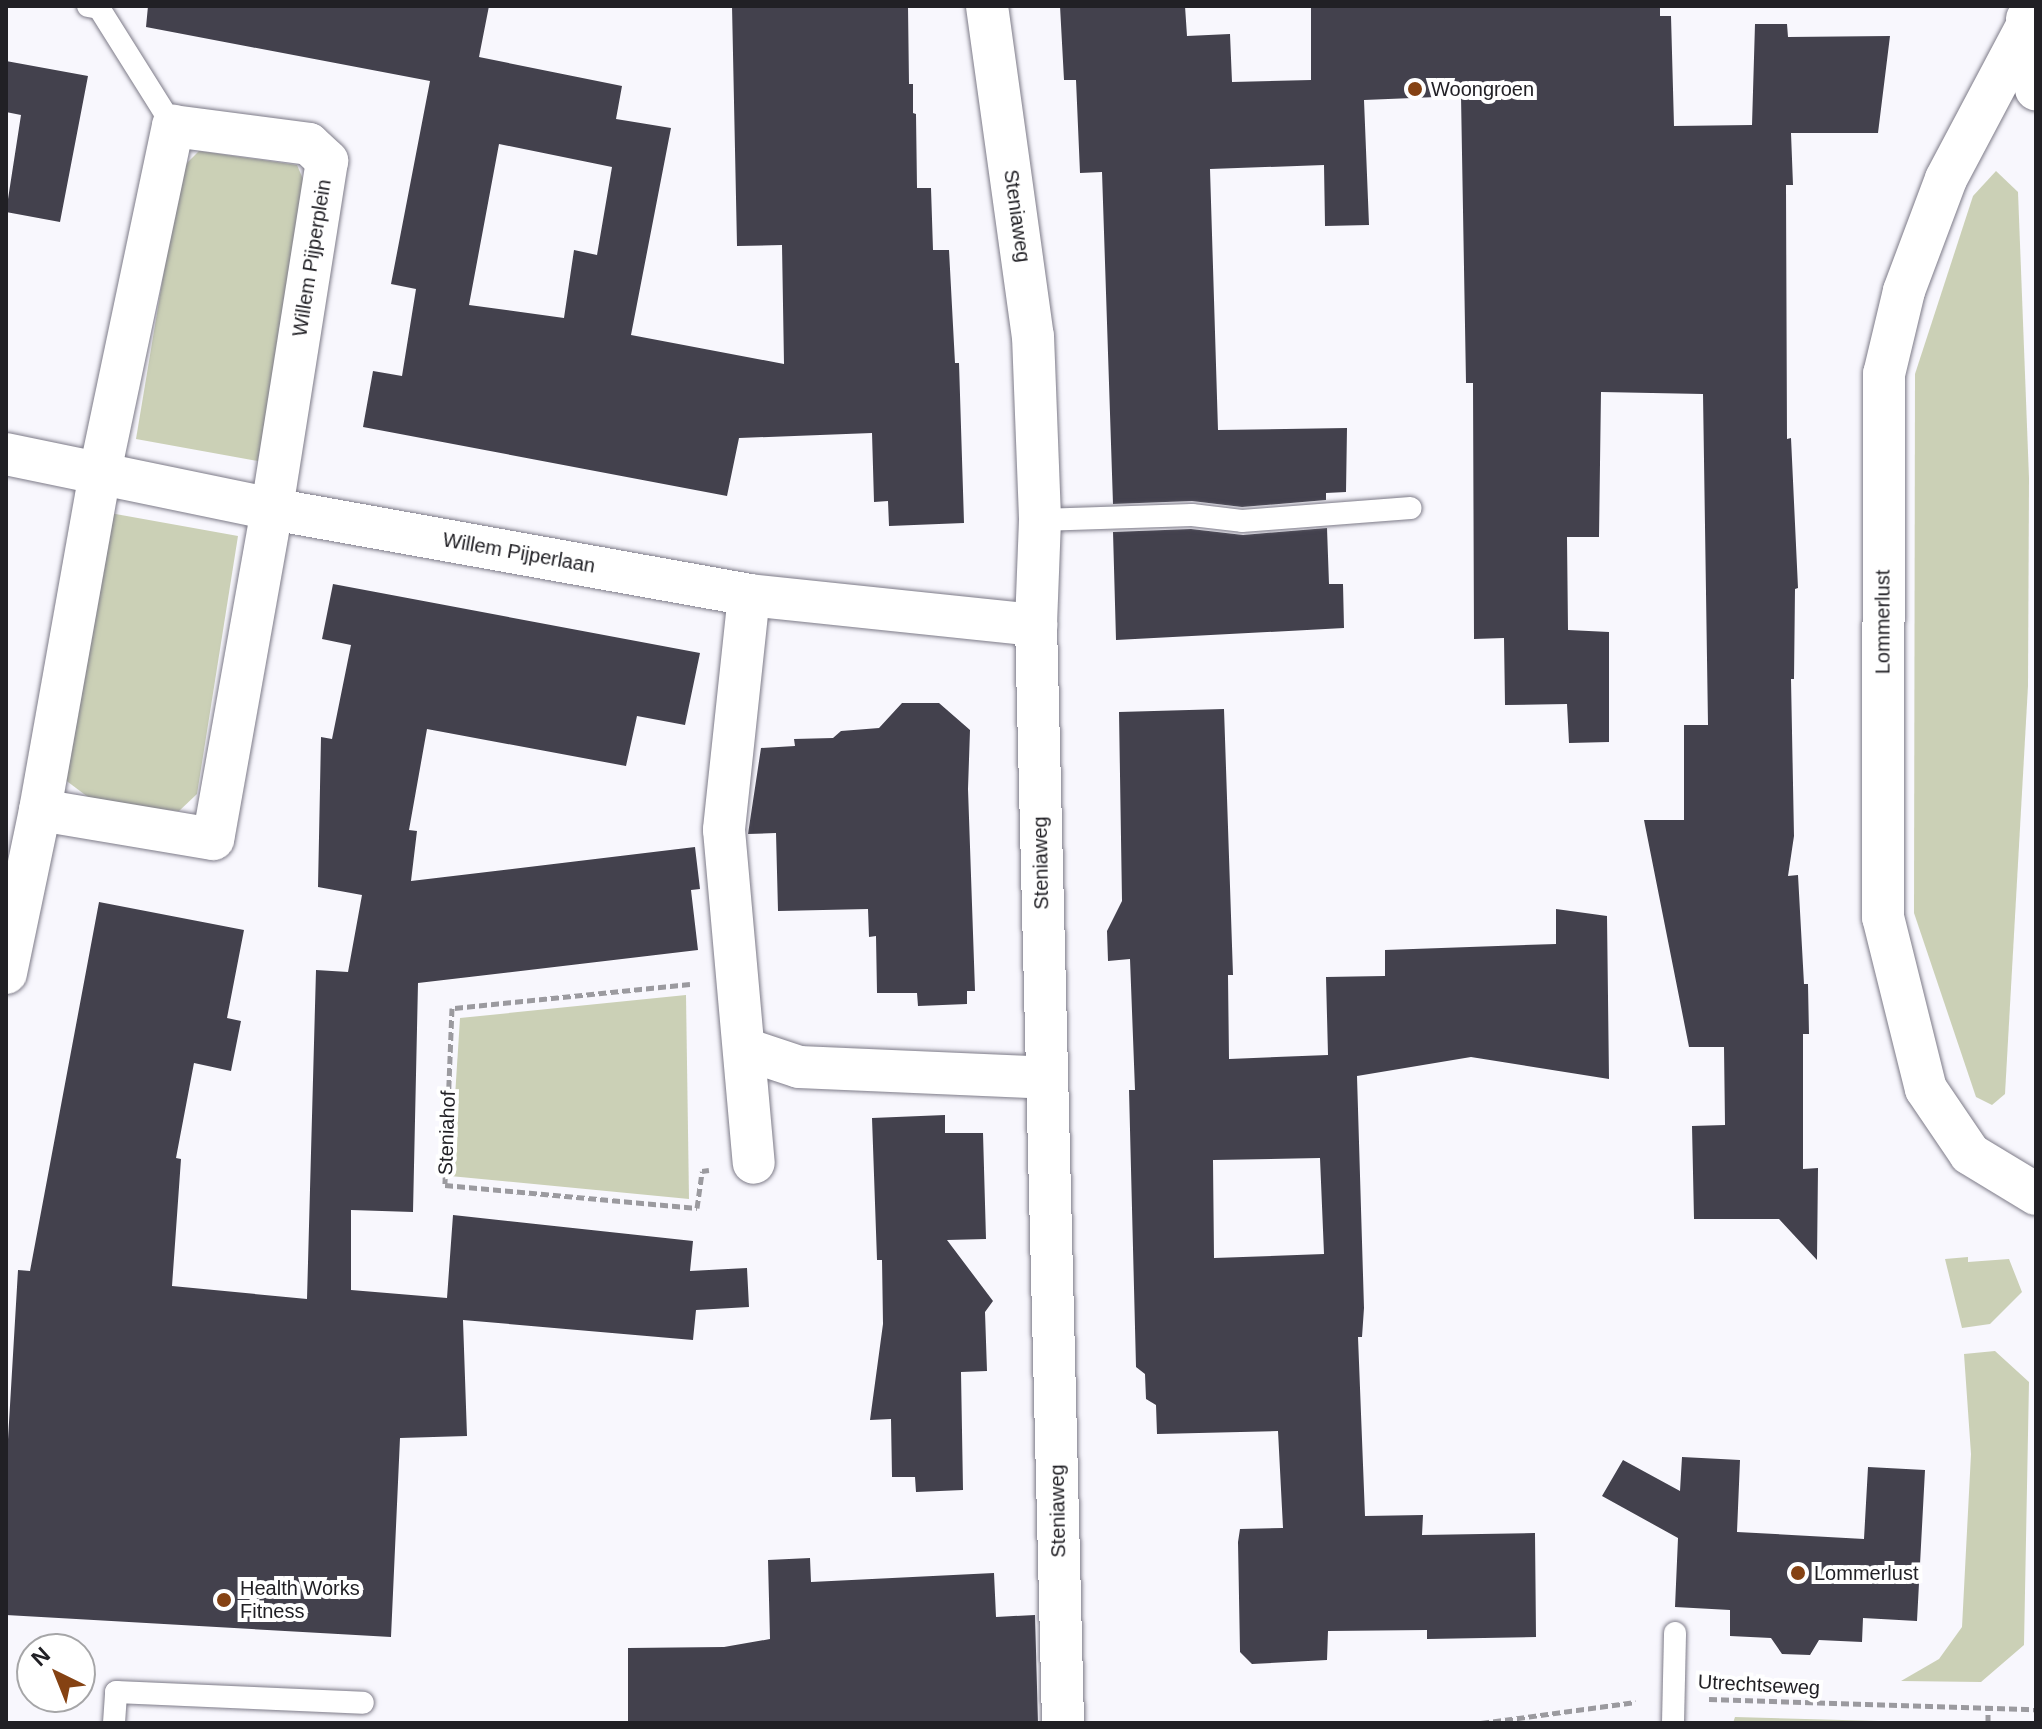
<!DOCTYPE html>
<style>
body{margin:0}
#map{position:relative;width:2042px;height:1729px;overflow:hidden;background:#f8f7fd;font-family:Arial,sans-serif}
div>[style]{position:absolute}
.green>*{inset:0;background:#cbd0b6}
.building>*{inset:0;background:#43414d}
.path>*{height:5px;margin-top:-2.5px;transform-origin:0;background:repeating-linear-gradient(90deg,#9b9a9f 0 8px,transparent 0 12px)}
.roads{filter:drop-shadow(0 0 2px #7d7b88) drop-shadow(0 0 2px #7d7b88)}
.lane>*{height:22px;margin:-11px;padding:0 11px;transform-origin:11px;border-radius:11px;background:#fff}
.street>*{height:42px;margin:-21px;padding:0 21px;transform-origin:21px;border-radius:21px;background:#fff}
.dots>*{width:22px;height:22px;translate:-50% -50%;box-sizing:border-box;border:4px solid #fff;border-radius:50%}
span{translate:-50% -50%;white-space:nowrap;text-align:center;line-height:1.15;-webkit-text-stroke:8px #fff;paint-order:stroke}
.poi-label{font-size:20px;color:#212025}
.left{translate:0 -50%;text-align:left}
.street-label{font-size:20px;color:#212025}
.frame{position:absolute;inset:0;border:8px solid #212025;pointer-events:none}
.north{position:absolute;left:16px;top:1633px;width:80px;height:80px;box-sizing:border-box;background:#fff;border:2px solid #a6a6a8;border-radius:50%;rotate:317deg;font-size:22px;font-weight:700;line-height:32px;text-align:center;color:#212025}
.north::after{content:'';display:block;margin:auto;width:28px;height:36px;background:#854213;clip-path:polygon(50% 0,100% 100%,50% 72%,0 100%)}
</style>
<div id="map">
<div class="green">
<i style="clip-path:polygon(199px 151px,297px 165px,306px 186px,258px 461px,136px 439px,178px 187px,185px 165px)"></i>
<i style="clip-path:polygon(1996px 171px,2018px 192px,2029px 478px,2028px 686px,2005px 1094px,1992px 1105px,1976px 1097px,1914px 913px,1915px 374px,1973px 196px)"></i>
<i style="clip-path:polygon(110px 513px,238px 536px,197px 794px,179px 811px,96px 803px,60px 776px)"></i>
<i style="clip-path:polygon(686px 995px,689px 1199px,450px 1176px,460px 1018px)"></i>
<i style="clip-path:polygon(1968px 1257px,1968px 1262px,2009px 1259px,2022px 1292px,1990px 1324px,1962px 1328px,1945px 1259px)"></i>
<i style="clip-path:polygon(1995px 1351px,2029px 1382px,2024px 1645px,1981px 1682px,1901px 1681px,1939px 1659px,1962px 1627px,1971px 1454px,1964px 1354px)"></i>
<i style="clip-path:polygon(1735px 1717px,1952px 1723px,1733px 1723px)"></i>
</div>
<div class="building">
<i style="clip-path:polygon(evenodd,148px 6px,489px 6px,479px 57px,622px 86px,616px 119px,671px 128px,631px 335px,784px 364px,782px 245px,737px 246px,732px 6px,908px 6px,909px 84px,913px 84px,913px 113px,916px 114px,917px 188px,931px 188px,933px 250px,949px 250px,955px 363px,959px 363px,964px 523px,889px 526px,888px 501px,874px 502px,872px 433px,739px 438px,727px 496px,363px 427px,373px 371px,402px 376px,416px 289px,391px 284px,430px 81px,146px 27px,148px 6px,499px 144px,612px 167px,597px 255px,574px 250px,564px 318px,469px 305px,499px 144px)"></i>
<i style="clip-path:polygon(1060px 6px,1185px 6px,1187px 36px,1230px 34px,1232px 82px,1311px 80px,1311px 6px,1660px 6px,1660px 16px,1671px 16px,1674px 126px,1752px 125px,1755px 24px,1787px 24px,1788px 37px,1890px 36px,1878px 133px,1791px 133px,1793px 185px,1786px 185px,1787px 439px,1791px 438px,1798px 588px,1795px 589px,1794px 679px,1791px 679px,1794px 836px,1788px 876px,1798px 875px,1804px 984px,1808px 984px,1809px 1034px,1803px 1034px,1803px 1169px,1818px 1168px,1817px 1260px,1779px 1219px,1694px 1219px,1692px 1126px,1725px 1125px,1724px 1047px,1689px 1047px,1644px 820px,1684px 820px,1684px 725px,1708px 725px,1703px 394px,1601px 392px,1599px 537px,1567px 537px,1568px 630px,1609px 632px,1609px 742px,1569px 743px,1567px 704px,1505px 705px,1504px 638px,1474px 639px,1473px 383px,1466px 383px,1461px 96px,1364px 100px,1369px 225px,1325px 226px,1324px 165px,1210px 169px,1218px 430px,1347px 428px,1346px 492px,1326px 493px,1326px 500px,1242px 507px,1192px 501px,1113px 504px,1102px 172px,1080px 173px,1076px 80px,1064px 80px)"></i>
<i style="clip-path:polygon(6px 61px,88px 76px,60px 222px,6px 212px,21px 115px,6px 112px)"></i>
<i style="clip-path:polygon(1327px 528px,1329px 584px,1343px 584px,1344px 628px,1116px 640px,1113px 532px,1191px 529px,1243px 535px)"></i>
<i style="clip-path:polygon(333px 584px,700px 653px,685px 725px,637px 716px,626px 766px,427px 729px,409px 830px,417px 831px,411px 881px,695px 847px,700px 889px,691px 890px,698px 950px,418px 983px,413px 1212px,351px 1210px,351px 1290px,447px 1298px,453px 1215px,693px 1241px,690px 1271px,747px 1268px,749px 1307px,696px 1310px,693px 1340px,463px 1320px,467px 1436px,400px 1438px,391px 1637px,6px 1615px,6px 1473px,18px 1270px,30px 1271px,99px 902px,244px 930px,227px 1018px,241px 1021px,231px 1071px,194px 1063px,176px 1158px,181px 1159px,172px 1286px,307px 1299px,316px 970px,348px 972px,362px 895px,318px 887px,321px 737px,332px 739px,351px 645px,322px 639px)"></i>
<i style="clip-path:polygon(902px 703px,939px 703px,970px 730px,968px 789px,975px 991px,967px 991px,967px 1004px,918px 1006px,917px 993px,877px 993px,876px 936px,869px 937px,868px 909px,778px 911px,776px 833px,748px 834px,761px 748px,795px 746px,794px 739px,833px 738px,841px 731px,879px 728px)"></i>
<i style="clip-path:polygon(evenodd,1224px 709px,1233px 975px,1228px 975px,1229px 1059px,1328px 1055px,1326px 977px,1385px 976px,1385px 950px,1556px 944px,1556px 909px,1607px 916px,1609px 1079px,1471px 1057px,1357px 1076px,1364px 1308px,1362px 1337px,1358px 1337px,1365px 1516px,1423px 1515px,1422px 1535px,1535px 1533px,1536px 1637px,1427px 1639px,1427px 1630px,1328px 1631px,1327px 1660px,1252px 1664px,1240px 1652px,1238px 1542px,1240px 1529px,1283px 1528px,1278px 1431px,1157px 1434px,1156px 1405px,1146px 1399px,1145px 1374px,1136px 1367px,1129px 1090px,1135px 1090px,1130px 959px,1108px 961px,1107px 931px,1122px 901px,1119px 712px,1224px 709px,1320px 1158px,1324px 1254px,1214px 1258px,1213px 1160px,1320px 1158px)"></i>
<i style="clip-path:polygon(945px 1115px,945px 1133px,983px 1133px,986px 1239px,947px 1240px,993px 1301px,985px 1312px,987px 1371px,961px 1372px,963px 1490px,916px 1492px,915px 1477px,892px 1477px,891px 1419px,870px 1420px,883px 1324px,882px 1260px,877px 1260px,872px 1118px)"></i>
<i style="clip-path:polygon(1682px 1457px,1740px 1460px,1737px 1532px,1864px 1539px,1868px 1467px,1925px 1470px,1917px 1621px,1863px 1618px,1862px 1642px,1819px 1640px,1810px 1655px,1782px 1654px,1771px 1638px,1730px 1636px,1730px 1610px,1675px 1607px,1678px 1538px,1602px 1496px,1623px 1460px,1680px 1491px)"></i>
<i style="clip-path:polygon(810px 1558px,811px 1582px,994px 1573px,996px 1617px,1035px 1615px,1038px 1723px,628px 1723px,628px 1648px,724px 1647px,770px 1639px,768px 1560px)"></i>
</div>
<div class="path">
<i style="left:690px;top:984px;width:239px;rotate:174.2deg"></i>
<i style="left:452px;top:1008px;width:177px;rotate:92.3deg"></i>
<i style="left:445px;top:1185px;width:253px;rotate:5.2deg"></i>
<i style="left:697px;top:1208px;width:37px;rotate:-82deg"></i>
<i style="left:702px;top:1171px;width:7px;rotate:-8deg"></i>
<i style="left:1709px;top:1699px;width:327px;rotate:1.8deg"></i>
<i style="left:1481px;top:1723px;width:156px;rotate:-7.7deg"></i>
<i style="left:1988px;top:1723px;width:16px;rotate:-90deg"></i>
</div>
<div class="roads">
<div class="lane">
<i style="left:88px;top:6px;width:11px;rotate:10deg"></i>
<i style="left:99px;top:8px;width:139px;rotate:57.9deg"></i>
<i style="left:1040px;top:520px;width:152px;rotate:-1.9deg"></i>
<i style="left:1192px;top:515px;width:50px;rotate:6.8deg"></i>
<i style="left:1242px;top:521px;width:169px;rotate:-4.4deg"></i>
<i style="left:114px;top:1723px;width:31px;rotate:-86deg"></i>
<i style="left:116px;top:1692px;width:247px;rotate:2.5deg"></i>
<i style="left:1673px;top:1723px;width:90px;rotate:-88.7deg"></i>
</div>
<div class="street">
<i style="left:987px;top:6px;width:333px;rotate:82.1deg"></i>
<i style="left:1033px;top:336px;width:184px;rotate:87.8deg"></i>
<i style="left:1040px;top:520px;width:105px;rotate:92.2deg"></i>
<i style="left:1036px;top:625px;width:1098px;rotate:88.59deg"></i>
<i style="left:2027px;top:19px;width:71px;rotate:82.7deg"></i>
<i style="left:2028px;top:24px;width:175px;rotate:117.9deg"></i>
<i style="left:1946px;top:179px;width:120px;rotate:110.6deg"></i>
<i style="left:1904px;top:291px;width:85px;rotate:103.5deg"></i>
<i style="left:1884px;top:374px;width:543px;rotate:90.11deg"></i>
<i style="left:1883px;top:917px;width:177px;rotate:76deg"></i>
<i style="left:1926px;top:1089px;width:78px;rotate:55.9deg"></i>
<i style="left:1970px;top:1154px;width:77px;rotate:31.2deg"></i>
<i style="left:6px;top:454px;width:272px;rotate:11.7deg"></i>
<i style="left:272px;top:509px;width:485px;rotate:10.2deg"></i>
<i style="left:749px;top:595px;width:289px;rotate:6deg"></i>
<i style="left:749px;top:595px;width:236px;rotate:96.1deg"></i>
<i style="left:724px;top:830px;width:334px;rotate:84.9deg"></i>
<i style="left:6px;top:973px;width:167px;rotate:-78.2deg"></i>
<i style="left:40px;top:810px;width:343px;rotate:-79.9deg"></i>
<i style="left:100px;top:472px;width:354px;rotate:-78.1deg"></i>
<i style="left:173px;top:126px;width:137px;rotate:7.5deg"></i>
<i style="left:309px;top:144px;width:25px;rotate:43deg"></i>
<i style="left:327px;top:161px;width:352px;rotate:99deg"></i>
<i style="left:272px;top:509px;width:335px;rotate:100.1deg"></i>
<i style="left:213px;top:839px;width:175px;rotate:-170.5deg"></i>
<i style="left:745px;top:1049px;width:57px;rotate:18.4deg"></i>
<i style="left:799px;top:1067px;width:248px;rotate:2.5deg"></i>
</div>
</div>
<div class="dots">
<i style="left:1415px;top:89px;background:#854213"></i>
<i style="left:1798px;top:1573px;background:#854213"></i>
<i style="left:224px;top:1600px;background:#854213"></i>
</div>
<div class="poi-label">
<span class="left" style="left:1431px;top:89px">Woongroen</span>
<span class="left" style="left:1814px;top:1573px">Lommerlust</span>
<span class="left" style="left:240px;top:1600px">Health Works<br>Fitness</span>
</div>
<div class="street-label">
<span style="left:1017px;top:216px;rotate:82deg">Steniaweg</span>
<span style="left:312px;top:258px;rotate:-81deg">Willem Pijperplein</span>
<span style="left:519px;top:553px;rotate:10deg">Willem Pijperlaan</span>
<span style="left:1883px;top:622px;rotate:-90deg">Lommerlust</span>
<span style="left:1041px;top:863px;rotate:-91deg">Steniaweg</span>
<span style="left:447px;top:1133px;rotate:-88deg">Steniahof</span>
<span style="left:1058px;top:1511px;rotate:-91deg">Steniaweg</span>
<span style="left:1759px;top:1685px;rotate:3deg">Utrechtseweg</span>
</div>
<div class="frame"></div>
<div class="north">N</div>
</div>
